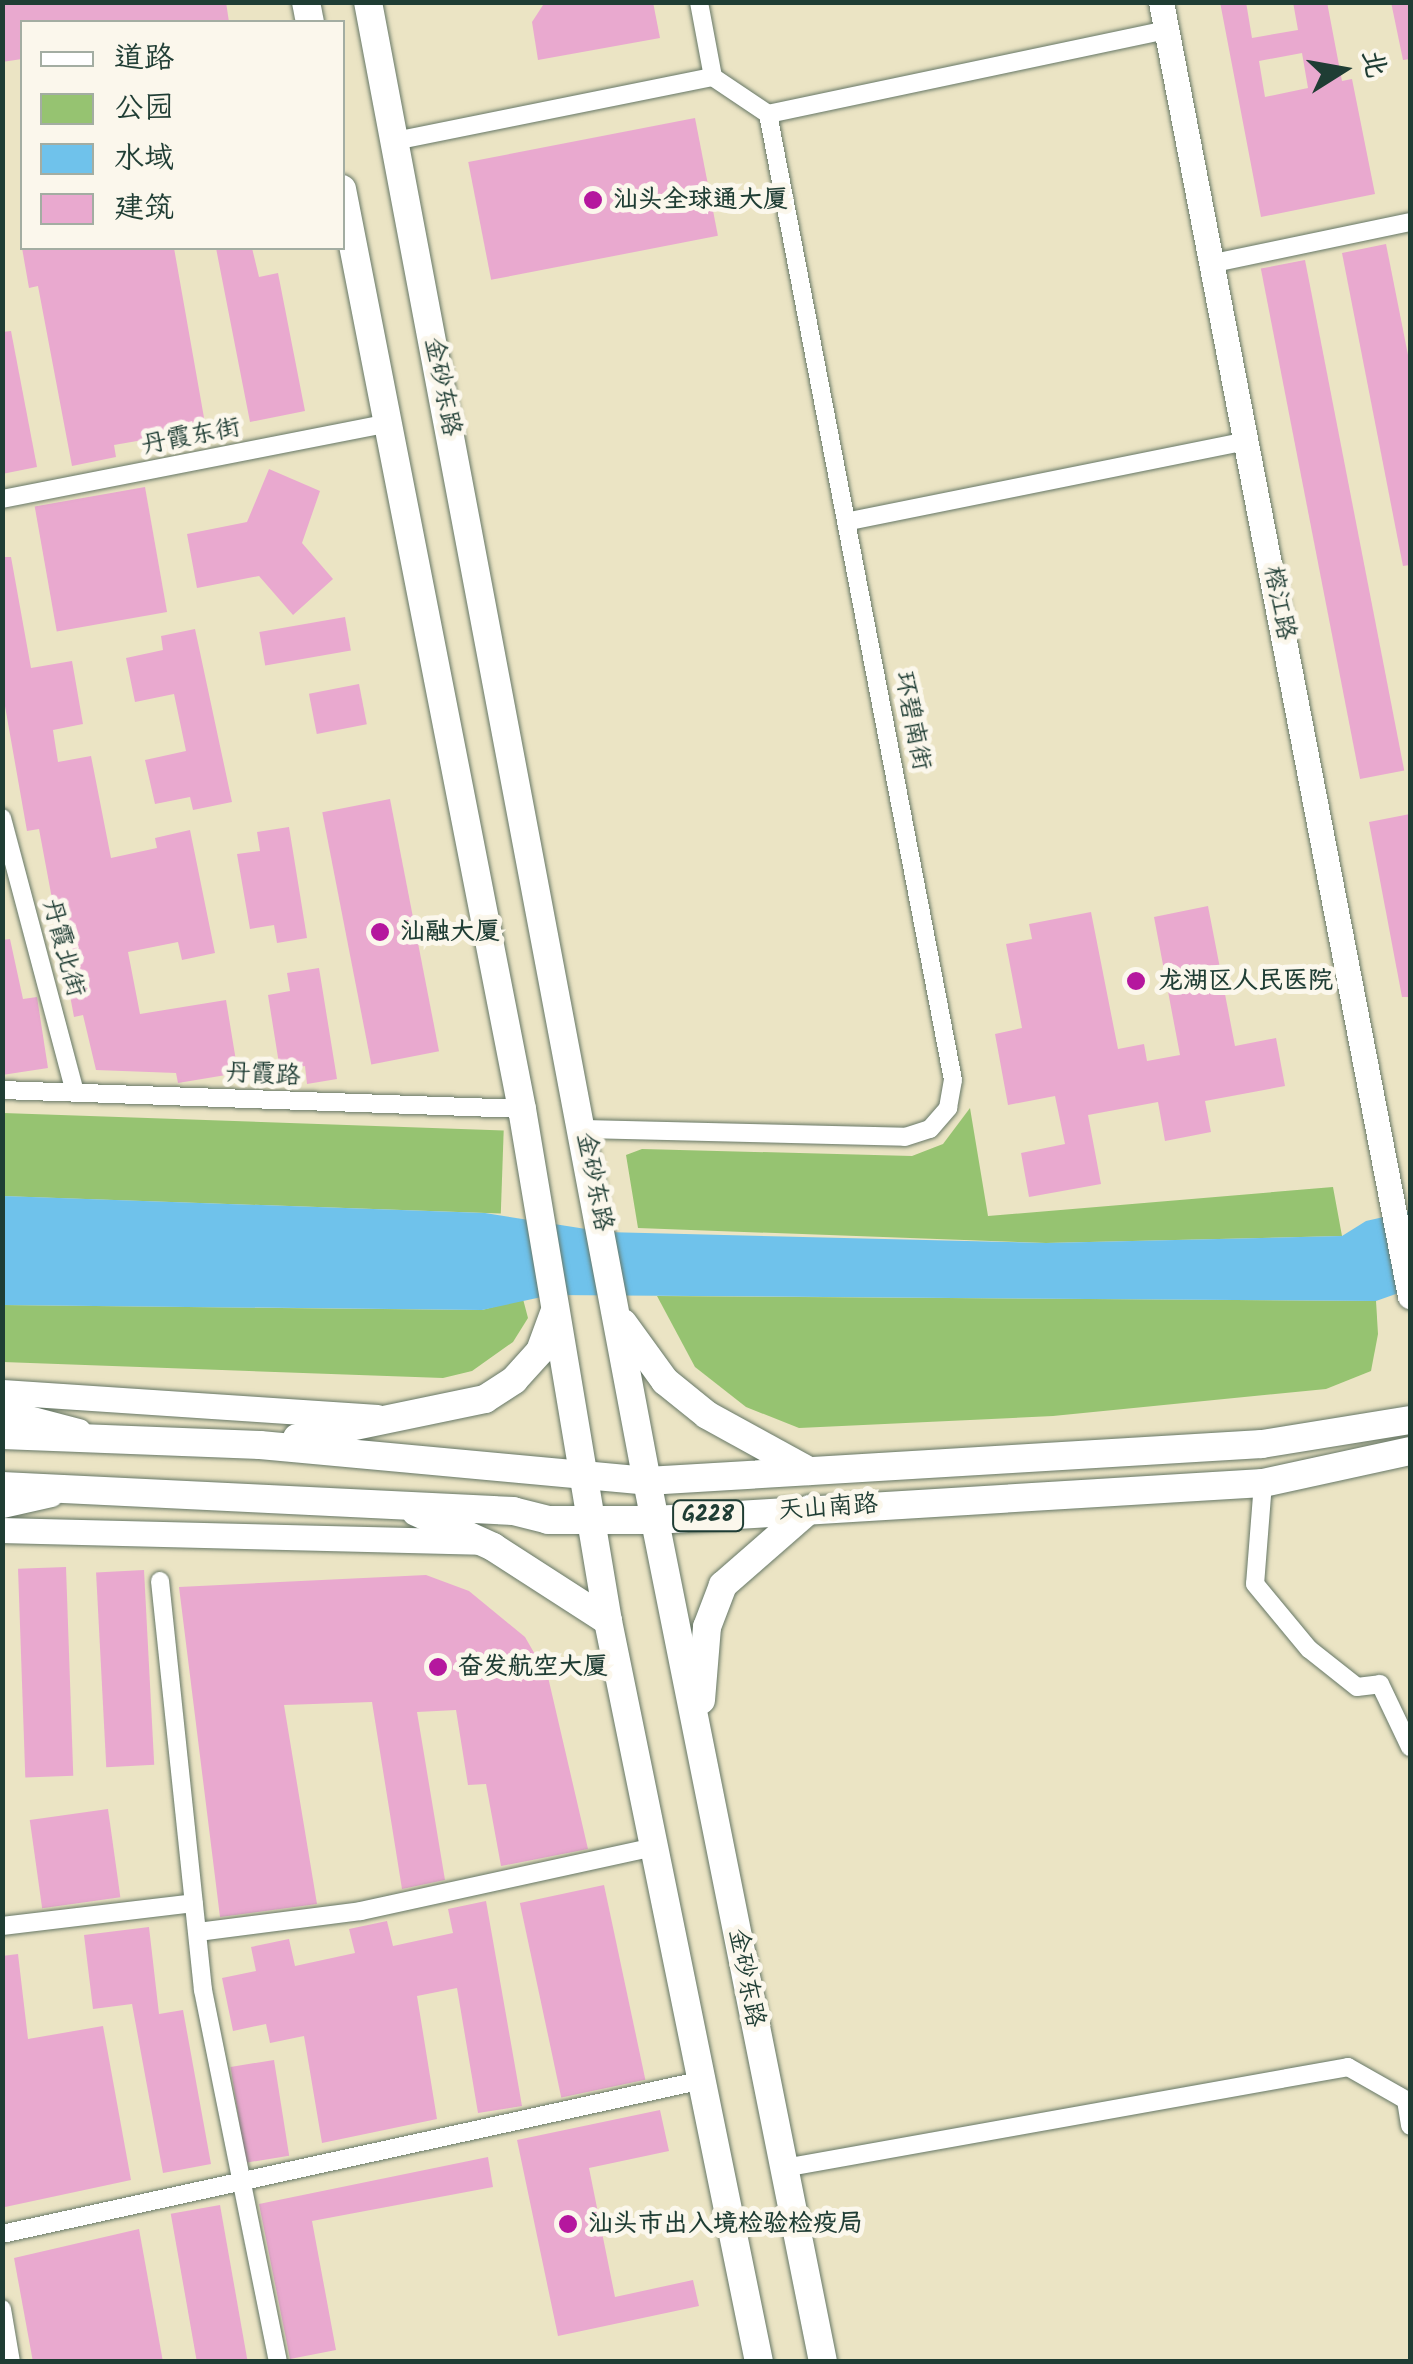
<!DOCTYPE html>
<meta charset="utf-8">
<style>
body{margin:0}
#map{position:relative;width:1413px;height:2364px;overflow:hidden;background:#ebe4c4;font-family:Kalam,"LXGW WenKai TC",sans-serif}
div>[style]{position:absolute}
.green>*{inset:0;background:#96c371;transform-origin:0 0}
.water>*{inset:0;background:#6fc2eb}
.building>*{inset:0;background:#e9a9cf;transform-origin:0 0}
.roads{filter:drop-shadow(0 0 2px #676) drop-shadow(0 0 2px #676)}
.street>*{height:18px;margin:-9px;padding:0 9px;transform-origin:9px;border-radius:9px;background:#fff}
.secondary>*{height:25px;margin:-12.5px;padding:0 12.5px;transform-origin:12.5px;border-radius:12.5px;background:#fff}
.primary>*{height:28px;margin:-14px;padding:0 14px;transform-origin:14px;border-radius:14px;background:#fff}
.dots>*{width:28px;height:28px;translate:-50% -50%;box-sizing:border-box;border:5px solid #fbf7ec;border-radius:50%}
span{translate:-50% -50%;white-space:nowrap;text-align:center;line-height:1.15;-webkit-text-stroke:10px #fbf7ec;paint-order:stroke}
.shield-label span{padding:2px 8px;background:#fbf7ec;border:2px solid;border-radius:8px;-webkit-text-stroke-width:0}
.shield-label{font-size:22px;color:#1f3d34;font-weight:700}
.poi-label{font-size:25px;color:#1f3d34;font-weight:700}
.left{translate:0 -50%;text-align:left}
.street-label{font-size:25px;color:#1f3d34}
.frame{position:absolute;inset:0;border:5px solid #1f3d34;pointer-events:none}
.legend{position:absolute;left:20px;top:20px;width:325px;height:230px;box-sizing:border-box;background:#fbf7ec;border:2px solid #a3ada2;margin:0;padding:12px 18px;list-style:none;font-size:30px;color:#1f3d34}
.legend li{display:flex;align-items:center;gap:20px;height:50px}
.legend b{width:50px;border:2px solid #a3ada2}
.north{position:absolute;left:1293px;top:20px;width:100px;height:100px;-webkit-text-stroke:8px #fbf7ec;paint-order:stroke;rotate:79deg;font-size:28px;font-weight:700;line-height:40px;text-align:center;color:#1f3d34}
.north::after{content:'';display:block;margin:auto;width:35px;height:45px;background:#1f3d34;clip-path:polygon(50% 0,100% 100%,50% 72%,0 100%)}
</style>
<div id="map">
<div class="green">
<i style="clip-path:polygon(970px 1108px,988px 1216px,1333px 1187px,1342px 1236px,1046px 1243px,638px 1228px,626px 1155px,642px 1149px,912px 1156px,943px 1144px)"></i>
<i style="left:3px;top:1113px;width:501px;height:83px;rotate:2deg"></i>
<i style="clip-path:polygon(657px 1296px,1376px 1301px,1378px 1334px,1371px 1371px,1326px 1389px,1053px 1416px,799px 1428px,746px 1407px,695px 1367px)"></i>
<i style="clip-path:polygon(523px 1299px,528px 1318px,513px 1342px,472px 1371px,443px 1378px,3px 1362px,2px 1305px,482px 1310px)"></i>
</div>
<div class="water">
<i style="clip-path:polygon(3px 1196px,485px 1213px,605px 1232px,1046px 1243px,1342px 1236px,1366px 1221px,1410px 1211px,1410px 1289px,1376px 1301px,551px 1295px,482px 1310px,3px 1305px)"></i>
</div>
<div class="building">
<i style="clip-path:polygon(2px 2px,226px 2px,229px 22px,22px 22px,22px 59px,2px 62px)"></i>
<i style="clip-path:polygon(545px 2px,653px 2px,660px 38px,538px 60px,532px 22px)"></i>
<i style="clip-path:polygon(evenodd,1220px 2px,1246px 2px,1252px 38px,1298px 30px,1293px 2px,1327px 2px,1342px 81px,1352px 79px,1375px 194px,1261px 217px,1220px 2px,1302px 53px,1308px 88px,1265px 97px,1259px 61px,1302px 53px)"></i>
<i style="clip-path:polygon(1391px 2px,1410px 2px,1410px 59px,1403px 60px)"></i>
<i style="left:695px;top:118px;width:120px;height:231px;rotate:79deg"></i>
<i style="clip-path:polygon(1386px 244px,1410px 365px,1410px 565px,1403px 566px,1342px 253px)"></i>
<i style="clip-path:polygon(22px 248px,174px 248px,206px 429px,114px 445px,116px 457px,72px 466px,38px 286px,29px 288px)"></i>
<i style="clip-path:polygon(216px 248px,252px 248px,259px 277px,278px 273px,305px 411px,250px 422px)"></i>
<i style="left:1305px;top:260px;width:520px;height:45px;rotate:79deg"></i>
<i style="clip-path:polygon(11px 331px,37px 467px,2px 474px,2px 332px)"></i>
<i style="clip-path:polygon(269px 469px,320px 491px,302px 543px,333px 579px,293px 615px,259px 576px,197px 588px,187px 534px,247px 522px)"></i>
<i style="left:145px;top:487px;width:127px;height:112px;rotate:80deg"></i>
<i style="clip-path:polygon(2px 557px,11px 557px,31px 668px,72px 661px,83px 724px,53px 730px,58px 762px,91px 756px,111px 858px,157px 848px,155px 838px,190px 830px,215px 953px,182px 960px,178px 942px,128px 952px,140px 1014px,226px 1000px,238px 1073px,178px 1083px,176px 1073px,96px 1070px,83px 1015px,74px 1017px,39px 829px,27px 831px,2px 689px)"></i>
<i style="left:345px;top:617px;width:34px;height:87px;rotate:80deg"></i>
<i style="clip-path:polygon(195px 629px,232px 802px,193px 810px,190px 797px,155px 804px,145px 760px,186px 751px,174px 694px,135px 702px,126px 658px,163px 650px,161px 636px)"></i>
<i style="left:359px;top:684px;width:41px;height:51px;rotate:79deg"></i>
<i style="left:390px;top:799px;width:257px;height:69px;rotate:79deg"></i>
<i style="clip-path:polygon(1410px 814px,1410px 997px,1402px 997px,1369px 822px)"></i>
<i style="clip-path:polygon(289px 827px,307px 938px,277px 943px,274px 925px,250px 929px,237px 854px,260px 851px,257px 832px)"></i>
<i style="clip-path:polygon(1208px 906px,1235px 1046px,1276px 1038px,1285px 1086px,1205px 1101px,1211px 1132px,1165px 1141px,1158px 1102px,1088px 1115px,1101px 1184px,1029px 1197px,1021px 1153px,1065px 1144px,1055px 1096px,1008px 1105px,995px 1034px,1022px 1028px,1006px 944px,1032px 939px,1029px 924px,1091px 912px,1118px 1049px,1144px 1044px,1147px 1061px,1180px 1055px,1154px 917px)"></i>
<i style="clip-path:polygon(10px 939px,23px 999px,37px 997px,48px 1068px,2px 1075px,2px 940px)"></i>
<i style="clip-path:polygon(319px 968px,337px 1079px,307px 1084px,305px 1066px,280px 1070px,268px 995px,290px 991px,287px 973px)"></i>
<i style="left:66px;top:1567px;width:209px;height:48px;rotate:88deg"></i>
<i style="left:144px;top:1570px;width:195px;height:48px;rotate:87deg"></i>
<i style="clip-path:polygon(426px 1575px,469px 1591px,525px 1637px,548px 1677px,588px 1849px,501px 1866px,486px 1784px,468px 1785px,456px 1710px,417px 1712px,445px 1880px,402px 1889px,372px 1702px,284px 1705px,317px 1904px,220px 1917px,179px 1587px)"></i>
<i style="left:108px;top:1809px;width:89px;height:79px;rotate:82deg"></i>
<i style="left:604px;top:1885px;width:199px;height:86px;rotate:78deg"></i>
<i style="clip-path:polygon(486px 1901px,522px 2106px,478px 2113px,457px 1988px,417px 1996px,437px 2119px,322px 2143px,304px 2036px,270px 2043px,266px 2024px,233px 2031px,222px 1978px,256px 1971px,251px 1947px,289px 1939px,295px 1966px,355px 1953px,349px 1929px,387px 1921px,393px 1946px,453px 1933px,448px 1909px)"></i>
<i style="clip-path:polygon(149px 1927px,159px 2014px,183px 2010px,211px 2164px,163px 2173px,132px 2004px,93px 2009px,84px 1935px)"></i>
<i style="clip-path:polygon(18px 1954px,28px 2039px,103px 2026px,131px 2180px,5px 2207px,2px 1956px)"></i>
<i style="left:274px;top:2060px;width:97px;height:44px;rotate:81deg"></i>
<i style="clip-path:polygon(660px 2110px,669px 2151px,589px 2168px,615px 2297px,693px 2280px,699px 2306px,558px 2336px,517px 2140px)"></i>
<i style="clip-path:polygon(488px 2157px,493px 2187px,312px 2221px,336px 2350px,290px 2359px,259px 2204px)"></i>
<i style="left:220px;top:2205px;width:159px;height:50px;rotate:80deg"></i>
<i style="clip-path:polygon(139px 2229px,163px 2362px,33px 2362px,14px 2258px)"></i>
</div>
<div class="roads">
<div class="street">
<i style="left:768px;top:114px;width:408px;rotate:-11.9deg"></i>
<i style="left:395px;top:141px;width:324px;rotate:-11.4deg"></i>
<i style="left:1214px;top:263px;width:200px;rotate:-11.8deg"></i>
<i style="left:2px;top:499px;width:393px;rotate:-11.1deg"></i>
<i style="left:850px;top:521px;width:406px;rotate:-11.4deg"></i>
<i style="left:2px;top:818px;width:284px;rotate:75.1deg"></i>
<i style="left:2px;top:1090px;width:520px;rotate:2.09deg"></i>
<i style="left:584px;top:1129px;width:321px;rotate:1.4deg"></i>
<i style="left:905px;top:1137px;width:26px;rotate:-18deg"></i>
<i style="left:930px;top:1129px;width:28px;rotate:-49deg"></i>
<i style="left:948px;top:1108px;width:28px;rotate:-80deg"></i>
<i style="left:953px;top:1080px;width:984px;rotate:-100.84deg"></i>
<i style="left:768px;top:114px;width:66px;rotate:-146.1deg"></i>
<i style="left:713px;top:77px;width:76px;rotate:-100.6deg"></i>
<i style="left:1263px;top:1483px;width:101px;rotate:94.5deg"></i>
<i style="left:1255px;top:1584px;width:85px;rotate:50.3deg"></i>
<i style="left:1309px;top:1649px;width:61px;rotate:38.4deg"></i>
<i style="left:1357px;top:1687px;width:23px;rotate:-7deg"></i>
<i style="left:1380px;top:1684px;width:70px;rotate:64.5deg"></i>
<i style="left:160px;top:1581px;width:411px;rotate:84deg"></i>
<i style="left:203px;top:1990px;width:379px;rotate:78.6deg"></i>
<i style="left:2px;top:1926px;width:193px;rotate:-6.8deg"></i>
<i style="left:198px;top:1932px;width:164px;rotate:-7.3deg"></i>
<i style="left:361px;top:1911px;width:297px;rotate:-12.3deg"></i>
<i style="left:784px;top:2168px;width:573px;rotate:-10.15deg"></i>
<i style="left:1348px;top:2067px;width:67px;rotate:29.6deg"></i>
<i style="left:1406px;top:2100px;width:26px;rotate:81deg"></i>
<i style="left:2px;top:2234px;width:718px;rotate:-12.39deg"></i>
<i style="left:2px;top:2309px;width:54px;rotate:80.4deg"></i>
</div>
<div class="secondary">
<i style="left:1161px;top:2px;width:1318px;rotate:79.11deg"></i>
<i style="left:2px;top:1392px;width:376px;rotate:3.8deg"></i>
<i style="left:2px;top:1411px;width:79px;rotate:14.7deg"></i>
<i style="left:2px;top:1505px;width:50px;rotate:-12.7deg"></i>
<i style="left:2px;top:1530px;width:475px;rotate:1.4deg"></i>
</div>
<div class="primary">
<i style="left:306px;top:2px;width:20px;rotate:79deg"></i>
<i style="left:368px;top:2px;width:1505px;rotate:79.32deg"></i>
<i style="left:647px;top:1481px;width:898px;rotate:78.7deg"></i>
<i style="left:342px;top:189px;width:937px;rotate:78.93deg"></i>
<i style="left:522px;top:1109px;width:519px;rotate:80.47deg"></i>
<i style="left:608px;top:1621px;width:756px;rotate:78.48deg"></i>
<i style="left:623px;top:1323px;width:72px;rotate:54.1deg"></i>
<i style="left:665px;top:1381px;width:54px;rotate:39deg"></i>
<i style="left:707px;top:1415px;width:116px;rotate:28.8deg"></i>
<i style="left:2px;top:1435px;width:258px;rotate:2.2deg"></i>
<i style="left:260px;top:1445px;width:389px;rotate:5.3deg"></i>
<i style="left:647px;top:1481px;width:616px;rotate:-3.44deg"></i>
<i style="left:1262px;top:1444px;width:150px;rotate:-9.2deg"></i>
<i style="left:297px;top:1438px;width:192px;rotate:-11.7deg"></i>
<i style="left:485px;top:1399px;width:35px;rotate:-33deg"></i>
<i style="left:514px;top:1380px;width:39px;rotate:-48deg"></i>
<i style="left:540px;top:1351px;width:40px;rotate:-69.8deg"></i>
<i style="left:2px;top:1486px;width:512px;rotate:2.8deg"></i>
<i style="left:513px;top:1511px;width:36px;rotate:14deg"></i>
<i style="left:548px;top:1520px;width:107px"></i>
<i style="left:655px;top:1520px;width:609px;rotate:-3.48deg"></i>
<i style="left:1263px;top:1483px;width:150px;rotate:-12.3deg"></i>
<i style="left:416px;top:1512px;width:85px;rotate:24.4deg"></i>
<i style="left:493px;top:1547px;width:137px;rotate:32.8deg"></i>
<i style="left:701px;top:1700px;width:73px;rotate:-85.3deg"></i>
<i style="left:707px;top:1627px;width:45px;rotate:-69.1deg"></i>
<i style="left:723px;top:1585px;width:116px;rotate:-41.1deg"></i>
</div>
</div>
<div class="dots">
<i style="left:593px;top:200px;background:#b5179e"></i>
<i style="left:380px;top:932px;background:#b5179e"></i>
<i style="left:1136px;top:981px;background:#b5179e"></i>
<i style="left:438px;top:1667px;background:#b5179e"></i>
<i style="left:568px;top:2224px;background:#b5179e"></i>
</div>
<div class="shield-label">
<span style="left:708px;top:1516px">G228</span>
</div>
<div class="poi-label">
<span class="left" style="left:613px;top:200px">汕头全球通大厦</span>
<span class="left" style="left:400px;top:932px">汕融大厦</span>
<span class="left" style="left:1158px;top:981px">龙湖区人民医院</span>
<span class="left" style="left:458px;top:1667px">奋发航空大厦</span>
<span class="left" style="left:588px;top:2224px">汕头市出入境检验检疫局</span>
</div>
<div class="street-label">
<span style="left:442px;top:387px;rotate:79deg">金砂东路</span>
<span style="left:191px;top:437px;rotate:-11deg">丹霞东街</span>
<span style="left:1279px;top:603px;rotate:79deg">榕江路</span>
<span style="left:912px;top:721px;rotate:79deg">环碧南街</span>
<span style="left:63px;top:948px;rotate:75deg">丹霞北街</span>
<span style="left:263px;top:1075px;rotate:3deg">丹霞路</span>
<span style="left:594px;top:1182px;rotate:79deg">金砂东路</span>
<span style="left:828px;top:1508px;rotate:-4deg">天山南路</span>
<span style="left:746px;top:1978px;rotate:79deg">金砂东路</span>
</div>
<div class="frame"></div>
<ul class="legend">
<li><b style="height:12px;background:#fff"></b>道路</li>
<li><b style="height:28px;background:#96c371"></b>公园</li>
<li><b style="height:28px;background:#6fc2eb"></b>水域</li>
<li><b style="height:28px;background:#e9a9cf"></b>建筑</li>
</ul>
<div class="north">北</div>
</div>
